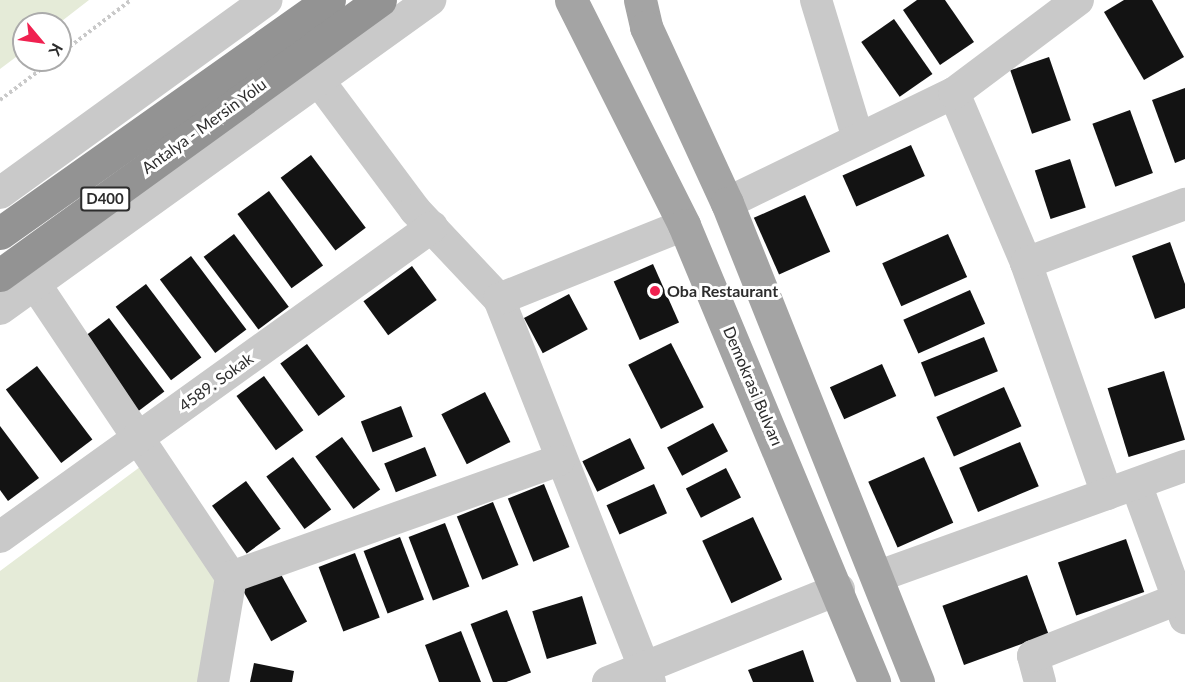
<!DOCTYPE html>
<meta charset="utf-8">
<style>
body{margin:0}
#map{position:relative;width:1185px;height:682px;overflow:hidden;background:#fff;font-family:Lato,sans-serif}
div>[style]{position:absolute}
.green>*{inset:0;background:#e5ebd8}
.building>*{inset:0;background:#131313;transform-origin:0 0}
.path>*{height:4px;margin-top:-2px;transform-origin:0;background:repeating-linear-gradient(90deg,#c9c9c9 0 3px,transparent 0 6px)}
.minor>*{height:32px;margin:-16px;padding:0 16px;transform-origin:16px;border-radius:16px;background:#c9c9c9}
.major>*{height:33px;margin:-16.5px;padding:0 16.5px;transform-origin:16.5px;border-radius:16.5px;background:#a4a4a4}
.highway>*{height:33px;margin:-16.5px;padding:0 16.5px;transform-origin:16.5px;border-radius:16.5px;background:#939393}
.dots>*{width:16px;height:16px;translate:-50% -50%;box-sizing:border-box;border:3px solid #fff;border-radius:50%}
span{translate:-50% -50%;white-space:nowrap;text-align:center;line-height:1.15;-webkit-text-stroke:6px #fff;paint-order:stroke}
.shield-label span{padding:2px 4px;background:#fff;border:2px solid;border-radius:4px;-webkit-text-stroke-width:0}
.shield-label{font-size:15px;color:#2c2c2c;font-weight:700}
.street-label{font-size:16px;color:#2c2c2c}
.poi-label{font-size:16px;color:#2c2c2c;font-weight:700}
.left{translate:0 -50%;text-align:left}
.north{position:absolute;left:12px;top:12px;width:60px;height:60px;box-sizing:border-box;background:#fff;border:2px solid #ababab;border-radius:50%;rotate:119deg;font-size:16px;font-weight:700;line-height:24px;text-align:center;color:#2c2c2c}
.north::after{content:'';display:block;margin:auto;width:21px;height:27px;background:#f02150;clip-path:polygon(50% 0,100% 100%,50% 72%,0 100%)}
</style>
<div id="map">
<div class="green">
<i style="clip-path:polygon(0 0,89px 0,58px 24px,24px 24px,24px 51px,0 69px)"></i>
<i style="clip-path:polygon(144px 464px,222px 574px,207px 682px,0 682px,0 571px)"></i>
</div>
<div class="building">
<i style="clip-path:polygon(917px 0,945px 0,974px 42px,940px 65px,903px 10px)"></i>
<i style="clip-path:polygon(1124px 0,1152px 0,1184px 57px,1144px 80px,1104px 12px)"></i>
<i style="left:894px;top:19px;width:67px;height:40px;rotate:55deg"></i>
<i style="left:1049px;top:57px;width:67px;height:41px;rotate:71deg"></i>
<i style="clip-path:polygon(1185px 88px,1185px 159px,1175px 163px,1152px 100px)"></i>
<i style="left:1130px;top:110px;width:67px;height:40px;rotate:70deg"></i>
<i style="left:911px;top:145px;width:34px;height:75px;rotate:66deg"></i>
<i style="left:311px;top:155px;width:91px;height:38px;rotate:53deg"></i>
<i style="left:1070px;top:159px;width:51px;height:37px;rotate:72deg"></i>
<i style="left:269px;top:191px;width:92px;height:39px;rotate:54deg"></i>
<i style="left:805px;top:195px;width:62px;height:56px;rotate:66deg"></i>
<i style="left:234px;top:234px;width:91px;height:38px;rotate:53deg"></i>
<i style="left:948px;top:234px;width:47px;height:72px;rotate:66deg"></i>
<i style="clip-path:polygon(1170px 242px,1185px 284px,1185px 308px,1155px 319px,1132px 256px)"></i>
<i style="left:191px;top:256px;width:92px;height:39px;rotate:53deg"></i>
<i style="left:653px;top:264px;width:64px;height:43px;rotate:66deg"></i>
<i style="left:412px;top:266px;width:42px;height:60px;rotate:54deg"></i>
<i style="left:146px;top:284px;width:92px;height:38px;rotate:53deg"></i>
<i style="left:970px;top:290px;width:37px;height:73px;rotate:66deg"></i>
<i style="left:569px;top:294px;width:40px;height:51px;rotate:62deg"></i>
<i style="left:109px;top:318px;width:92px;height:39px;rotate:53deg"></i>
<i style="left:984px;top:337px;width:37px;height:68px;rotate:68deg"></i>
<i style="left:671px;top:343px;width:72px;height:48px;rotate:63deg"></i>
<i style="left:307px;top:344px;width:65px;height:33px;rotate:54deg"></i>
<i style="left:882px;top:364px;width:35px;height:57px;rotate:66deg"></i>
<i style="left:37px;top:366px;width:92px;height:39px;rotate:53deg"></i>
<i style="left:1164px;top:371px;width:72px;height:59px;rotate:73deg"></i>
<i style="left:264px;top:376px;width:67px;height:34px;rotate:54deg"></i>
<i style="left:1004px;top:387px;width:43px;height:74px;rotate:66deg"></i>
<i style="left:485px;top:392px;width:56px;height:49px;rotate:63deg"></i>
<i style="left:401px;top:406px;width:33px;height:43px;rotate:69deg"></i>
<i style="left:713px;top:423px;width:32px;height:52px;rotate:62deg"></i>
<i style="clip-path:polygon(0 426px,39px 478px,8px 501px,0 490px)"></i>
<i style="left:342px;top:437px;width:65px;height:33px;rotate:54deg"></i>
<i style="left:630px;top:438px;width:34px;height:53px;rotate:64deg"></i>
<i style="left:1020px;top:442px;width:48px;height:66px;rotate:67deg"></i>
<i style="left:425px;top:447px;width:31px;height:44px;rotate:68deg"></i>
<i style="left:293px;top:457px;width:65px;height:33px;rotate:54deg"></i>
<i style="left:924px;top:457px;width:72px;height:61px;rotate:66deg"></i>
<i style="left:726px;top:468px;width:33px;height:45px;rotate:63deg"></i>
<i style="left:246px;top:481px;width:59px;height:42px;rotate:54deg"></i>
<i style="left:544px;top:484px;width:68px;height:39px;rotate:68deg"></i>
<i style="left:654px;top:484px;width:32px;height:52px;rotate:66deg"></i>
<i style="left:493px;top:502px;width:68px;height:39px;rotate:68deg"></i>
<i style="left:753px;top:517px;width:69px;height:56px;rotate:65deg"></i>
<i style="left:445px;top:523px;width:68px;height:39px;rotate:69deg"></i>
<i style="left:400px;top:537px;width:67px;height:39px;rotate:69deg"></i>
<i style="left:1126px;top:539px;width:56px;height:72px;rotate:71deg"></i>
<i style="left:355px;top:553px;width:69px;height:39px;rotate:69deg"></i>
<i style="left:278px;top:569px;width:60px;height:41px;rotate:61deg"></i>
<i style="left:1027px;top:575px;width:63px;height:90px;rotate:70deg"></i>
<i style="left:582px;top:596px;width:50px;height:52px;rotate:73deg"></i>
<i style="left:507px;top:610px;width:67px;height:39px;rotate:69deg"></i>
<i style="clip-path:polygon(461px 631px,481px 682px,439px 682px,425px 645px)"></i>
<i style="clip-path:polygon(803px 650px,814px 682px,753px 682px,748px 670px)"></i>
<i style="clip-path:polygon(254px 663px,294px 671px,292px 682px,250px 682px)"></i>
</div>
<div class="path">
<i style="left:60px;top:54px;width:89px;rotate:-37.3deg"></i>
<i style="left:0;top:100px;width:66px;rotate:-37deg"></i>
</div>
<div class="minor">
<i style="left:816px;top:0;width:144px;rotate:73.1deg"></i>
<i style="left:319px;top:81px;width:161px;rotate:53.3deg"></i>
<i style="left:415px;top:210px;width:122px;rotate:46.7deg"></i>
<i style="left:499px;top:299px;width:412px;rotate:68.5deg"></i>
<i style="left:954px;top:93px;width:185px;rotate:67deg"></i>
<i style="left:1026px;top:263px;width:245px;rotate:70.7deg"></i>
<i style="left:0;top:193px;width:329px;rotate:-35.9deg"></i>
<i style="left:727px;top:203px;width:252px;rotate:-25.9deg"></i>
<i style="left:954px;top:93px;width:155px;rotate:-36.9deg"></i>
<i style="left:1026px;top:263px;width:170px;rotate:-20.4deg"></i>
<i style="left:35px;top:284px;width:353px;rotate:56.2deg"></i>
<i style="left:231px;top:577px;width:107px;rotate:99.7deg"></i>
<i style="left:499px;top:299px;width:199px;rotate:-21.8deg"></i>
<i style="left:0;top:309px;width:530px;rotate:-35.7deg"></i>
<i style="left:1136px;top:484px;width:143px;rotate:69.9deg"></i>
<i style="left:0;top:537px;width:532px;rotate:-35.66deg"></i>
<i style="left:879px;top:576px;width:325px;rotate:-19.8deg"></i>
<i style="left:231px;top:577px;width:348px;rotate:-19.6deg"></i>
<i style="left:608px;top:682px;width:249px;rotate:-21.9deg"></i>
<i style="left:1040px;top:682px;width:27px;rotate:-105deg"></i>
<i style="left:1033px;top:656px;width:156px;rotate:-21.5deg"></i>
</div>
<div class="major">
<i style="left:571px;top:0;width:252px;rotate:63.3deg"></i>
<i style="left:684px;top:225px;width:495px;rotate:67.4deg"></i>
<i style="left:640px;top:0;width:28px;rotate:77deg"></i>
<i style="left:646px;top:27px;width:194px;rotate:65.3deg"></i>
<i style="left:727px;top:203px;width:516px;rotate:68.26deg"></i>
</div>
<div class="highway">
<i style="left:0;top:233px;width:403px;rotate:-35.3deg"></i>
<i style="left:0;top:275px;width:469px;rotate:-35.9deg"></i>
</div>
<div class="dots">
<i style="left:655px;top:291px;background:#f02150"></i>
</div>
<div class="shield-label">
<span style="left:105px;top:199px">D400</span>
</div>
<div class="street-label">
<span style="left:204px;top:126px;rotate:-36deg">Antalya - Mersin Yolu</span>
<span style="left:216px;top:382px;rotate:-36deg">4589. Sokak</span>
<span style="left:753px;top:386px;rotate:67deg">Demokrasi Bulvarı</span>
</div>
<div class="poi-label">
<span class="left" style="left:667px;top:291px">Oba Restaurant</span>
</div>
<div class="north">K</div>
</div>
